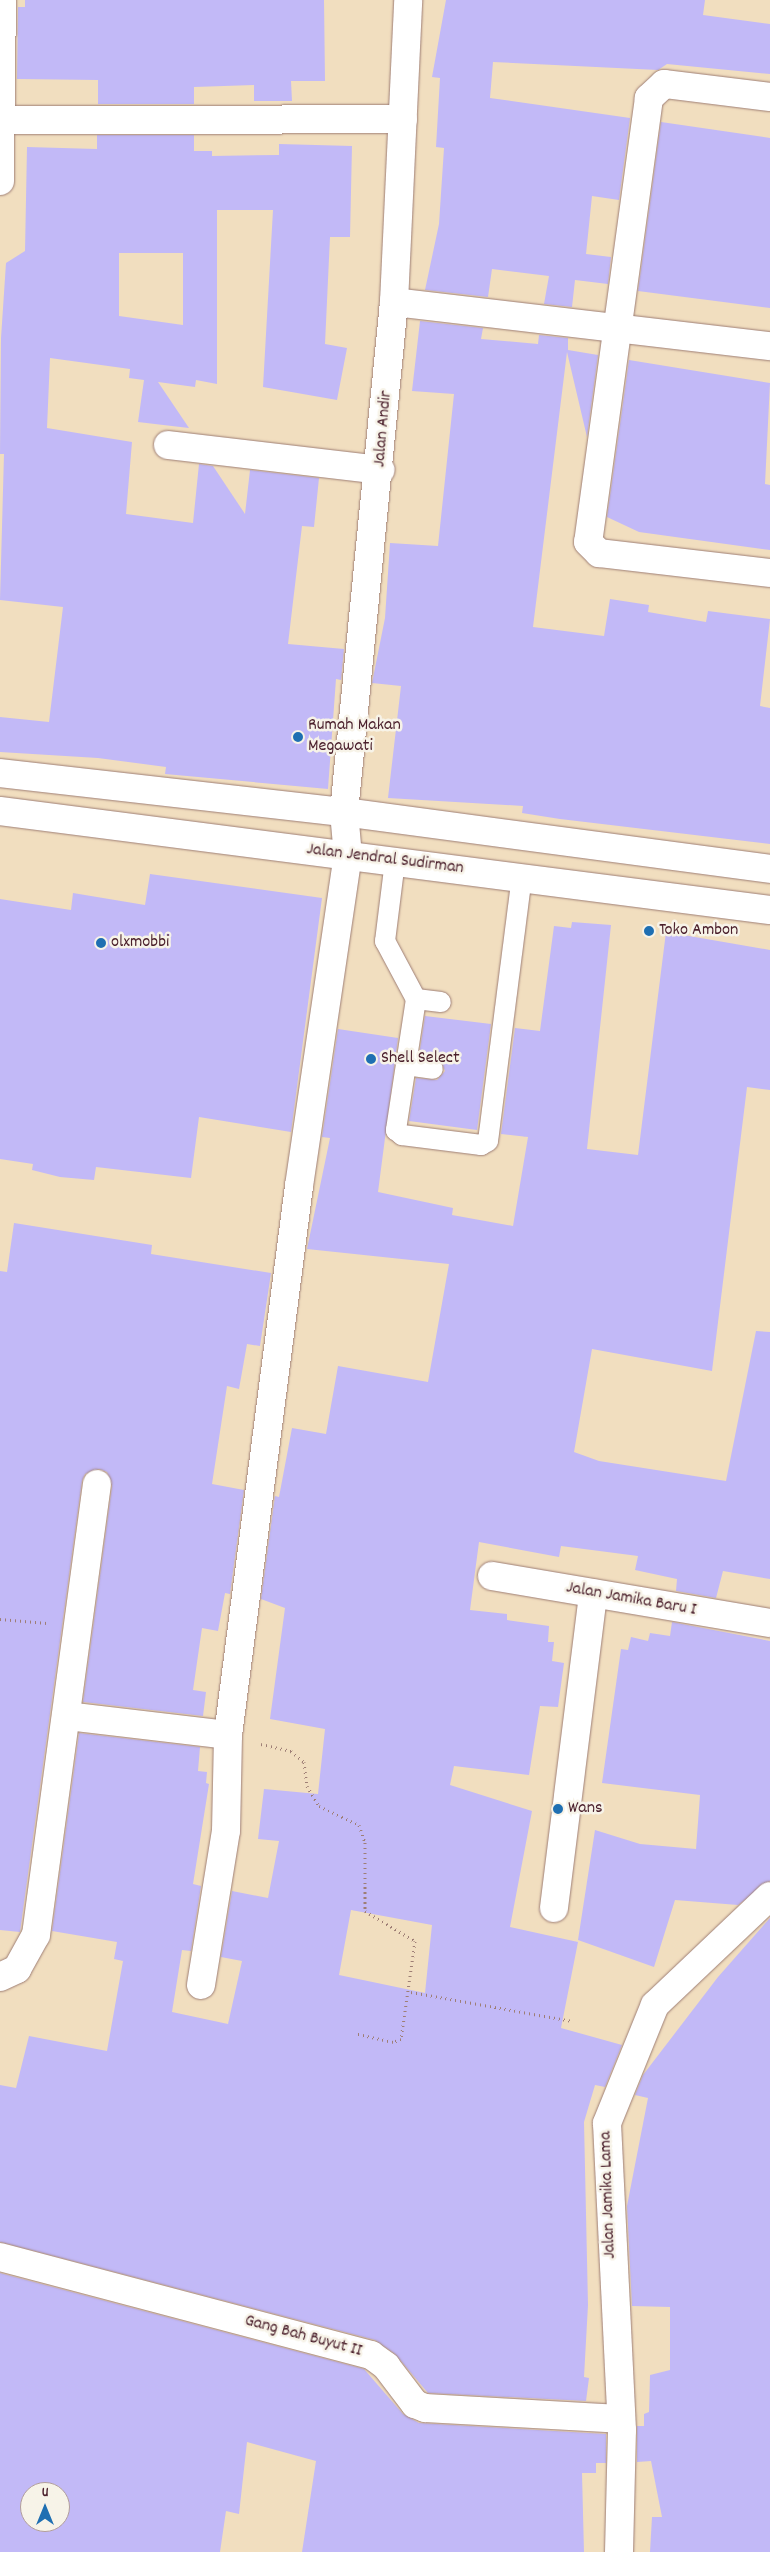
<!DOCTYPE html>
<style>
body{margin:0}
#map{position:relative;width:770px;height:2552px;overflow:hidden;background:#f1debf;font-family:Dekko,sans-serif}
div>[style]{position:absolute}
.building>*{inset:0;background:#c2b9f7}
.path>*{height:3px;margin-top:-1.5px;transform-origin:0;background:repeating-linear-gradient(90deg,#9e7e75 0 1px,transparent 0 5px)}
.roads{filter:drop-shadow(0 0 1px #9e7e75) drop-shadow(0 0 1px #9e7e75)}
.lane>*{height:20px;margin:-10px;padding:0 10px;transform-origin:10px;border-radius:10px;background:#fff}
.street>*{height:28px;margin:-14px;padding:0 14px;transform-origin:14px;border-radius:14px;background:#fff}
.secondary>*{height:28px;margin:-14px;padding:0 14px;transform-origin:14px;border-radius:14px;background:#fff}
.primary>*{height:28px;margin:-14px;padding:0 14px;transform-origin:14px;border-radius:14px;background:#fff}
.dots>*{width:14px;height:14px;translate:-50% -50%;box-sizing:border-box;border:2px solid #f7f3e8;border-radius:50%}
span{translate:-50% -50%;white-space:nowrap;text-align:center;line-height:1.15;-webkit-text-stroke:5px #f7f3e8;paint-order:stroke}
.street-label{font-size:18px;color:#4a1f2b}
.poi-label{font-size:18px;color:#4a1f2b}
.left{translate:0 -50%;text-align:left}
.north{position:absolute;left:20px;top:2482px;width:50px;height:50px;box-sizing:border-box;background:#f7f3e8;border:1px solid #b29e9c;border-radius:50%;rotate:0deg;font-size:14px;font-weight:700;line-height:20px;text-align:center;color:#4a1f2b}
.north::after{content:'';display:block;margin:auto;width:18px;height:22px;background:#1f6fb2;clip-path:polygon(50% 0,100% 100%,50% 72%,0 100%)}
</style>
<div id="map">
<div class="building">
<i style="clip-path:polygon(25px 0,324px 0,325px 81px,291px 81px,292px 101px,254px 101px,254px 85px,194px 87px,194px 104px,98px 104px,98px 80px,17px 79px,18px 7px,25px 7px)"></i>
<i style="clip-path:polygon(446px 0,705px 0,703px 15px,770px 24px,770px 74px,667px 64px,658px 70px,493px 62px,490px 98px,630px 118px,619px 200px,592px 196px,586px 254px,611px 257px,608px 284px,575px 280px,572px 307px,544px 304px,549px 276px,492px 269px,488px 297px,425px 290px,439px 224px,444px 148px,436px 147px,440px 78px,432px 77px)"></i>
<i style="clip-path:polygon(661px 122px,770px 138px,770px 308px,638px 291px)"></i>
<i style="clip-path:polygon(evenodd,97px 135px,194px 135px,194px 151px,212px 151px,212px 156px,279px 155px,279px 144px,352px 146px,350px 237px,330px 237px,325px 344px,347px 348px,337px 400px,263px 387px,273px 210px,217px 210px,217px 384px,196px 380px,195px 387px,158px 382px,189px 428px,138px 422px,144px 380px,129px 378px,130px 369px,50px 358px,47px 428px,132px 442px,126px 514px,193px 523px,199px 464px,213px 466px,245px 514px,250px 470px,319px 478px,314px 527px,302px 526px,288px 644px,344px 649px,341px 680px,336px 679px,328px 789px,165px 774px,166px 767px,98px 758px,0 752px,0 717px,49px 722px,63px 607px,0 600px,4px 454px,0 454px,1px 338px,6px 263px,25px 251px,27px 147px,97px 149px,97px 135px,119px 253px,183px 253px,183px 325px,119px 316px,119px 253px)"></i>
<i style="clip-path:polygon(420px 321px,483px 328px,481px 339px,538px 344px,539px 335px,568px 338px,568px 350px,598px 355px,587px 437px,567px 352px,533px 627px,604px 636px,610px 599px,649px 605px,648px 612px,706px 622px,708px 611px,770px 619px,760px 706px,770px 708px,770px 844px,560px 819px,522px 813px,523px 806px,388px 798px,401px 686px,372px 683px,385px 618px,390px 543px,438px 546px,454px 394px,412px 391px)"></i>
<i style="clip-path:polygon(629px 360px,770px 383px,765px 484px,770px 485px,770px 550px,639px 532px,607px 517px)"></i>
<i style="clip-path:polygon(150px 874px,322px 898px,291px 1132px,199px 1117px,191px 1178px,96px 1167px,94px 1180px,60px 1177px,32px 1170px,33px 1164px,0 1159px,0 899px,71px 910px,73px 893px,145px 905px)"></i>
<i style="clip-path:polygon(evenodd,572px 922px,611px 925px,587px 1149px,638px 1155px,666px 932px,770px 950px,770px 1090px,747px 1087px,712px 1371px,592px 1349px,574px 1452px,599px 1461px,726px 1481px,756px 1331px,770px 1332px,770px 1579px,723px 1571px,716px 1598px,676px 1591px,677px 1579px,635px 1570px,638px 1556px,561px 1546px,559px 1557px,479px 1542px,470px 1610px,507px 1614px,507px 1620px,549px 1626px,548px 1642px,554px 1642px,552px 1661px,564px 1663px,558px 1707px,540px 1706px,529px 1775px,454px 1766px,450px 1785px,532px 1811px,510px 1927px,578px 1942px,561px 2028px,622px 2045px,605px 2087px,595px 2085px,584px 2122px,588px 2305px,584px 2377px,589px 2378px,586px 2401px,428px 2393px,395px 2354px,375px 2340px,0 2242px,0 2085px,16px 2088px,29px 2036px,107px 2051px,123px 1961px,114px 1959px,117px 1942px,52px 1931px,79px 1733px,200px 1747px,198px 1771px,207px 1772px,206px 1783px,209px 1784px,193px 1884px,201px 1886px,191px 1951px,182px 1950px,172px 2012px,228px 2024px,242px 1961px,221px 1957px,232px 1891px,268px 1898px,279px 1841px,258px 1839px,264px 1789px,318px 1794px,325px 1729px,270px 1719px,285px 1608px,261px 1599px,275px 1496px,279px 1497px,292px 1428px,326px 1434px,338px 1366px,428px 1382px,449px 1264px,307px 1249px,330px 1138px,322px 1137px,338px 1029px,398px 1038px,378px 1192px,453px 1208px,452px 1215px,513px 1226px,528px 1137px,501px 1134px,515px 1028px,540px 1031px,554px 926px,571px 928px,572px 922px,351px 1910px,432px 1925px,425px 1993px,339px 1975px,351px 1910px)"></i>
<i style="clip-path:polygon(425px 1016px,491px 1024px,477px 1130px,409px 1121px,416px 1078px,437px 1080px,445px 1071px,440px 1059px,419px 1055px)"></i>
<i style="clip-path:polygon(14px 1223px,152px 1245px,151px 1254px,271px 1273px,260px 1346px,247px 1344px,239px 1389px,227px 1386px,212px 1484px,244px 1490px,230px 1594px,225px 1593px,218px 1631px,202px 1628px,193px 1690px,206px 1692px,203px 1716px,83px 1702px,112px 1486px,107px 1472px,99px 1469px,85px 1474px,82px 1481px,20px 1932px,0 1930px,0 1271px,7px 1272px)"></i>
<i style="clip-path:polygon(672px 1622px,770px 1641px,770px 1881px,738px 1905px,675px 1900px,654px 1967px,578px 1940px,595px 1830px,640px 1844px,696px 1849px,700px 1795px,602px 1783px,621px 1649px,628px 1650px,631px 1637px,648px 1641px,650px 1633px,670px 1636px)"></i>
<i style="clip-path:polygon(770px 1918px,770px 2552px,650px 2552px,652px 2517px,662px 2517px,651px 2461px,637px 2462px,637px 2426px,644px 2426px,644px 2414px,649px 2412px,650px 2375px,670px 2370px,670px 2307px,632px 2306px,627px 2206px,648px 2098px,635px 2095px,643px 2075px,718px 1977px)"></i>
<i style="clip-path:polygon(evenodd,0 2273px,364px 2369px,403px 2414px,419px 2423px,606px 2434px,606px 2463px,596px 2463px,596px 2473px,582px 2473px,584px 2552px,302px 2552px,316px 2461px,247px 2442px,239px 2514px,226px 2511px,220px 2552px,0 2552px,0 2273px,30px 2492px,60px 2492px,60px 2522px,30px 2522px,30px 2492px)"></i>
</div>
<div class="path">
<i style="left:0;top:1619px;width:47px;rotate:4.9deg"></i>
<i style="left:261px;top:1744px;width:31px;rotate:13deg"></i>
<i style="left:291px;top:1751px;width:17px;rotate:40deg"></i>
<i style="left:304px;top:1762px;width:24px;rotate:83deg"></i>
<i style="left:307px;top:1786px;width:23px;rotate:59deg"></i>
<i style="left:319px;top:1806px;width:44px;rotate:25.4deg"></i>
<i style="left:359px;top:1825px;width:18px;rotate:71deg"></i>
<i style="left:365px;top:1842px;width:69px;rotate:90deg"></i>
<i style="left:365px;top:1911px;width:58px;rotate:31deg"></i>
<i style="left:415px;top:1941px;width:99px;rotate:98.1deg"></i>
<i style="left:401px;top:2039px;width:9px;rotate:159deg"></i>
<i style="left:393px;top:2042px;width:37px;rotate:-167deg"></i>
<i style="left:411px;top:1992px;width:164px;rotate:10.2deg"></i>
</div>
<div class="roads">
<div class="lane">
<i style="left:395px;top:861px;width:81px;rotate:97.1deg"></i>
<i style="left:385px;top:941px;width:66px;rotate:61.9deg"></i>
<i style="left:416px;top:999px;width:133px;rotate:98.7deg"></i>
<i style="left:396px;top:1130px;width:8px;rotate:40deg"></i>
<i style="left:402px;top:1135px;width:80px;rotate:7.2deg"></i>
<i style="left:481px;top:1145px;width:8px;rotate:-30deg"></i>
<i style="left:488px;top:1141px;width:266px;rotate:-82.7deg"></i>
<i style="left:416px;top:999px;width:25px;rotate:7deg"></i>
<i style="left:406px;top:1065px;width:27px;rotate:8deg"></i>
</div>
<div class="street">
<i style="left:770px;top:97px;width:107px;rotate:-173deg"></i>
<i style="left:664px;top:84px;width:21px;rotate:137deg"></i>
<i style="left:649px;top:98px;width:448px;rotate:97.8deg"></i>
<i style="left:588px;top:542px;width:16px;rotate:45deg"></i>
<i style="left:599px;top:553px;width:172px;rotate:6.7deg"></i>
<i style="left:0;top:120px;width:403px;rotate:-0.1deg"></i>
<i style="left:0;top:181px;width:181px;rotate:-89.4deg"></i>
<i style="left:394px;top:302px;width:379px;rotate:6.7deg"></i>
<i style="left:168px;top:445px;width:214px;rotate:6.7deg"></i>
<i style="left:492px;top:1576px;width:282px;rotate:9.6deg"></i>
<i style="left:67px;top:1716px;width:162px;rotate:6.7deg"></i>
<i style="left:554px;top:1908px;width:317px;rotate:-82.9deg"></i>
<i style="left:0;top:1977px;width:19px;rotate:-25deg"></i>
<i style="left:17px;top:1969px;width:39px;rotate:-61deg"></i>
<i style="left:36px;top:1935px;width:455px;rotate:-82.3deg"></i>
<i style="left:201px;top:1985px;width:156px;rotate:-80.8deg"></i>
<i style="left:226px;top:1831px;width:96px;rotate:-88.8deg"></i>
<i style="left:228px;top:1735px;width:554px;rotate:-82.63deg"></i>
<i style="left:299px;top:1186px;width:334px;rotate:-81.6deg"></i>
<i style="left:0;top:2257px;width:384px;rotate:14.8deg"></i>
<i style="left:371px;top:2355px;width:19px;rotate:36deg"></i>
<i style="left:386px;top:2366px;width:48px;rotate:52.7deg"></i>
<i style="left:415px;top:2404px;width:11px;rotate:22deg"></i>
<i style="left:425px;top:2408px;width:195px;rotate:3.2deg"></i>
<i style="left:619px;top:2552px;width:122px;rotate:-88.6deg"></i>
<i style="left:622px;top:2430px;width:307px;rotate:-92.8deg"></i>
<i style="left:607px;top:2123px;width:127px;rotate:-67.9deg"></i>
<i style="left:655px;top:2005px;width:158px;rotate:-43.5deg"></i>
</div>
<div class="secondary">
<i style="left:348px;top:856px;width:44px;rotate:-95.2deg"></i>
<i style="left:344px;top:812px;width:512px;rotate:-84.4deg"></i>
<i style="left:394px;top:302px;width:302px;rotate:-87.3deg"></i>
</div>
<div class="primary">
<i style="left:0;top:773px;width:346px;rotate:6.5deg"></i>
<i style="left:344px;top:812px;width:430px;rotate:7.6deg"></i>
<i style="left:0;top:811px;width:776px;rotate:7.33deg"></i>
</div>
</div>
<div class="dots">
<i style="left:298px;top:737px;background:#1f6fb2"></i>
<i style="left:649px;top:931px;background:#1f6fb2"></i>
<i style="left:101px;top:943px;background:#1f6fb2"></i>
<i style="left:371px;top:1059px;background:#1f6fb2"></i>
<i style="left:558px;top:1809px;background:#1f6fb2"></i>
</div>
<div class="street-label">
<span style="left:384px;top:429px;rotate:-85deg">Jalan Andir</span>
<span style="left:385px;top:860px;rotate:7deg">Jalan Jendral Sudirman</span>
<span style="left:631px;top:1600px;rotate:10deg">Jalan Jamika Baru I</span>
<span style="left:609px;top:2195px;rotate:-92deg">Jalan Jamika Lama</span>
<span style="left:303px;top:2337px;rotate:15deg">Gang Bah Buyut II</span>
</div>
<div class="poi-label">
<span class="left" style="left:308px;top:737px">Rumah Makan<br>Megawati</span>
<span class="left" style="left:659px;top:931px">Toko Ambon</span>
<span class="left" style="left:111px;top:943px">olxmobbi</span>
<span class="left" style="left:381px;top:1059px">Shell Select</span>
<span class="left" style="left:568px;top:1809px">Wans</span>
</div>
<div class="north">U</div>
</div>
